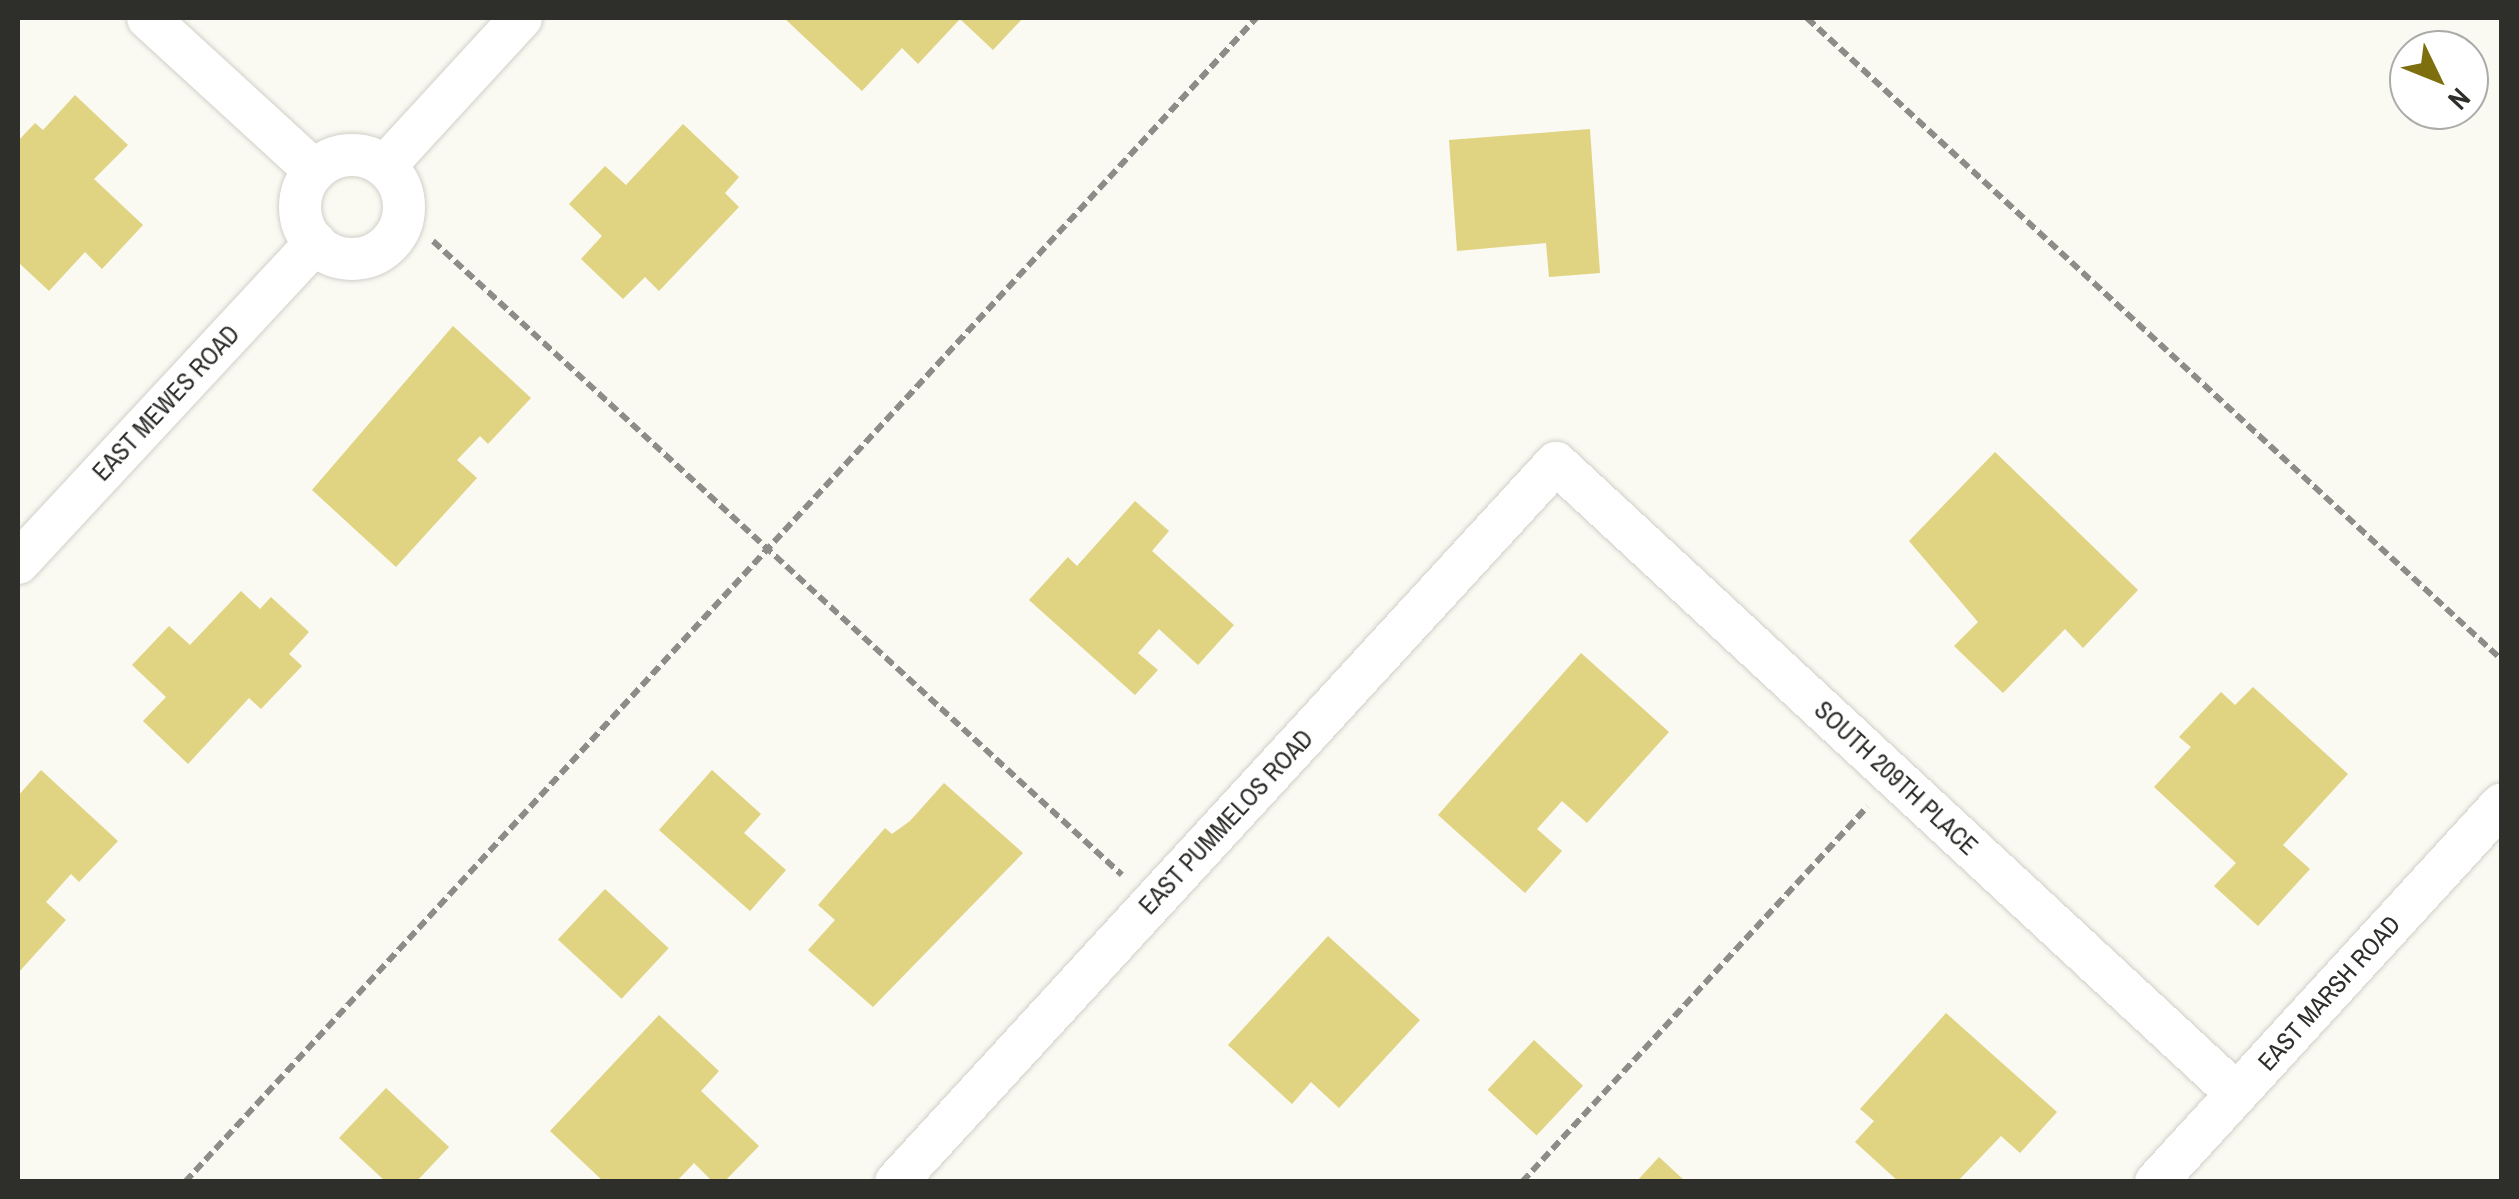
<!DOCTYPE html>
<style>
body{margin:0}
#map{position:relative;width:2519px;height:1199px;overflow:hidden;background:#faf9f2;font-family:"Archivo Narrow",sans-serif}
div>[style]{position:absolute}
.building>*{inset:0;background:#e0d381;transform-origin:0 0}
.path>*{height:6px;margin-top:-3px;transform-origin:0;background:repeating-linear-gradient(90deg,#8d8c88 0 10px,transparent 0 15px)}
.roads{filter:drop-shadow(0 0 2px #d1d0c9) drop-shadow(0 0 2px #d1d0c9)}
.minor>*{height:42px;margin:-21px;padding:0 21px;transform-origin:21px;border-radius:21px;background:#fff}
.minor>.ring{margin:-21px;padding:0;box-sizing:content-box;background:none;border:42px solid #fff;border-radius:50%}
span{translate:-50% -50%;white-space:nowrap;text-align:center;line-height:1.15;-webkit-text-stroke:9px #fff;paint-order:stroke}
.street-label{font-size:25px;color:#2e2e2b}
.frame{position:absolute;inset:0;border:20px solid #2e2e2b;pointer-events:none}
.north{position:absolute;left:2389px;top:30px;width:100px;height:100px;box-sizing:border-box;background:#fff;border:2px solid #ababaa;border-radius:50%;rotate:133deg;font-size:28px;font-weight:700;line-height:40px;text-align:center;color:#2e2e2b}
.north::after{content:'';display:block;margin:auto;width:35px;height:45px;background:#7d6f0d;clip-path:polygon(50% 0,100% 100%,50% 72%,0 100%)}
</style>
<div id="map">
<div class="building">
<i style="clip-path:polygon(784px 18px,1023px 18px,993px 50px,960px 19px,918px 64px,902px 48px,862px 91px)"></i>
<i style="clip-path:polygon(75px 95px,128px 145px,94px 179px,143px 225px,102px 269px,85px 252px,49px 291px,18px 262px,18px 141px,35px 123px,43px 130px)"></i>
<i style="clip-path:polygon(683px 124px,739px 177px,725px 193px,739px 207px,659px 291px,645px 277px,623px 299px,581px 259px,602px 236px,569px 204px,605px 166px,626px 185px)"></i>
<i style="clip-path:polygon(1590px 129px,1600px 273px,1549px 277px,1546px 243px,1457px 251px,1449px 140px)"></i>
<i style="clip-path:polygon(453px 326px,531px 398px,488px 444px,480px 436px,457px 460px,477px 478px,396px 567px,312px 490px)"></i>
<i style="clip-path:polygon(1995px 452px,2138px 590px,2083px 648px,2065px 629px,2003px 693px,1954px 646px,1978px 622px,1909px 541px)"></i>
<i style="clip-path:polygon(1135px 501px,1169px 531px,1152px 551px,1234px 625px,1198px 665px,1159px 629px,1138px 653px,1158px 670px,1135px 695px,1029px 600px,1068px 557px,1077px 566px)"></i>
<i style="clip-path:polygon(241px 591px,260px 609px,271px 597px,309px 632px,289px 654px,302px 666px,261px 709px,249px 698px,188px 764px,143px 721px,166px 697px,132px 665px,169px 626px,190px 645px)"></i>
<i style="clip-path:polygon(1581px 653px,1669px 732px,1587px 823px,1562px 801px,1537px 829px,1562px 851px,1525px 893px,1438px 815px)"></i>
<i style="clip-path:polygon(2253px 687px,2348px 774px,2283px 845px,2310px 869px,2258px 926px,2214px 886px,2236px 863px,2154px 787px,2191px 747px,2179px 737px,2221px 692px,2235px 705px)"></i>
<i style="clip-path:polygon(41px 770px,118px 841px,79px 882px,71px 874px,46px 902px,66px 920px,18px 973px,18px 796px)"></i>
<i style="clip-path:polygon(712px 770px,761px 814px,744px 833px,786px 870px,750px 911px,659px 830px)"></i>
<i style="clip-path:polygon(944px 783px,1023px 853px,873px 1007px,808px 950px,835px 920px,818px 905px,885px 828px,892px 834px,910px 821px)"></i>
<i style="left:605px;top:889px;width:87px;height:69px;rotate:43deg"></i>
<i style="clip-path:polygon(1328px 936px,1420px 1020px,1339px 1108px,1311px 1082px,1292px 1104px,1228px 1045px)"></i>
<i style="clip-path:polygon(1946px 1013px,2057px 1112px,2020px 1153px,2001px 1136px,1957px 1182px,1899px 1182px,1855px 1142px,1874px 1121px,1860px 1109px)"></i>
<i style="clip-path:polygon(659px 1015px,719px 1071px,701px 1091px,759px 1146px,724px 1182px,713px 1182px,694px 1163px,676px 1182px,604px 1182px,550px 1131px)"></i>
<i style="left:1534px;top:1040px;width:67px;height:68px;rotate:43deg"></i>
<i style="clip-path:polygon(386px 1088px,449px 1147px,416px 1182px,386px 1182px,339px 1138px)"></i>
<i style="clip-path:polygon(1659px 1157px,1686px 1182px,1636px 1182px)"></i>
</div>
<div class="path">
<i style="left:1807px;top:18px;width:946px;rotate:42.73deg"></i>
<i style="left:433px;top:241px;width:936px;rotate:42.62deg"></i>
<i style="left:185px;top:1182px;width:1582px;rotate:-47.38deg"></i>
<i style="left:1522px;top:1182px;width:510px;rotate:-47.39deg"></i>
</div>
<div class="roads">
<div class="minor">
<i style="left:148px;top:18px;width:226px;rotate:42.5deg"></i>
<i class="ring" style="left:300px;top:155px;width:62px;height:62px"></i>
<i style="left:385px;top:166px;width:201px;rotate:-47.4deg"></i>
<i style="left:18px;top:563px;width:437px;rotate:-47.1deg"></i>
<i style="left:896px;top:1182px;width:976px;rotate:-47.45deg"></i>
<i style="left:1556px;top:463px;width:928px;rotate:42.82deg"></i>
<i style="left:2156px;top:1182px;width:512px;rotate:-47.53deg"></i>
</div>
</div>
<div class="street-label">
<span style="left:166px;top:403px;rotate:-47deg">EAST MEWES ROAD</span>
<span style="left:1896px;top:778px;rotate:43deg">SOUTH 209TH PLACE</span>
<span style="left:1226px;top:822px;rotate:-47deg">EAST PUMMELOS ROAD</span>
<span style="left:2329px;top:993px;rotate:-48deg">EAST MARSH ROAD</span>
</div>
<div class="frame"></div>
<div class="north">N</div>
</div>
